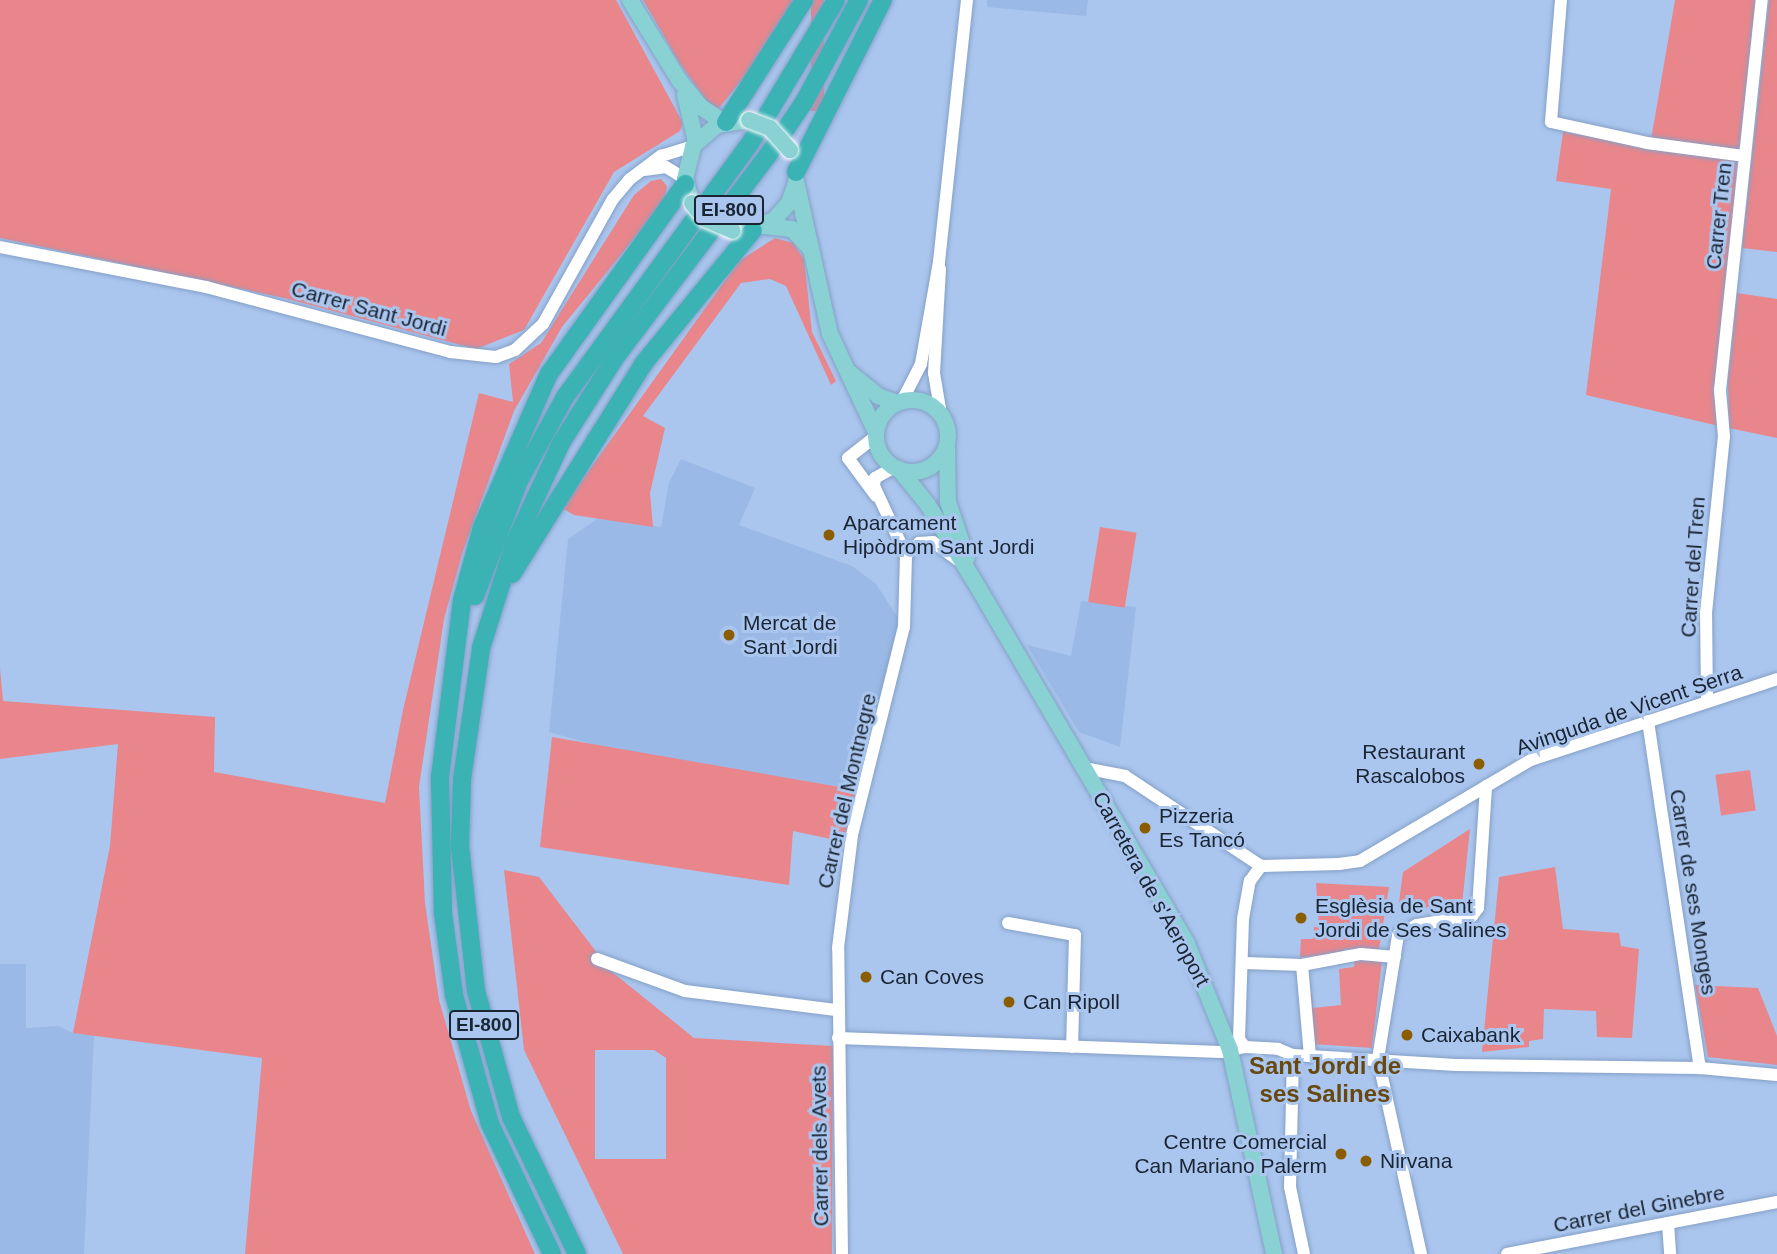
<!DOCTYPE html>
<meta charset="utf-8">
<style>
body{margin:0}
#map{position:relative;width:1777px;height:1254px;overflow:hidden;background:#aac6ee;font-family:Helvetica,sans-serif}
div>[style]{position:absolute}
.built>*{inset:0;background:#9ab9e6}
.green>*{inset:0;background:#e9868b;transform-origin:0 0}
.roads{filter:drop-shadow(0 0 2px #85a0c7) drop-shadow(0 0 2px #85a0c7)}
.minor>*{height:12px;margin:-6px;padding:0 6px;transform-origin:6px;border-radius:6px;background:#fff}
.major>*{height:16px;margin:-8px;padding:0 8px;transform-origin:8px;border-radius:8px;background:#89d1d2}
.major>.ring{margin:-8px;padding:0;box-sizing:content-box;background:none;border:16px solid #89d1d2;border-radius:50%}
.highway>*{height:18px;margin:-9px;padding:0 9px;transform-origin:9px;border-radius:9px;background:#3bb2b4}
.bridges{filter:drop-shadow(0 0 2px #fff) drop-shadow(0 0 2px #fff)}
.major-bridge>*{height:16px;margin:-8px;padding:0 8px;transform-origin:8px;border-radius:8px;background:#89d1d2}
.dots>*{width:19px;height:19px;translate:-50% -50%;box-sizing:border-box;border:4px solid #aac6ee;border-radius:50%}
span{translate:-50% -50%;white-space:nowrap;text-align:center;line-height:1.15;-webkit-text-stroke:6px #aac6ee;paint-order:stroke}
.shield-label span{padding:2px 5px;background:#aac6ee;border:2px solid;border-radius:5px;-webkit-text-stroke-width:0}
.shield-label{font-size:19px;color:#1a2534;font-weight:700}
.street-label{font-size:21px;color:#1a2534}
.poi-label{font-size:21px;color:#1a2534}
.left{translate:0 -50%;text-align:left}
.right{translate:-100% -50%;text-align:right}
.quarter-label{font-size:24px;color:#674811;font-weight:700}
</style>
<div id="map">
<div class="built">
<i style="clip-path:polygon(987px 0,1088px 0,1086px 16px,987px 7px)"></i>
<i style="clip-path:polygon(681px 459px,755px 488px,739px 525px,852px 566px,876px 584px,900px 621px,857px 790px,606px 748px,549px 732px,568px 539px,600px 517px,661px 527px,669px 483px)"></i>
<i style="clip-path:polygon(1081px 601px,1136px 607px,1120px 747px,1079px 732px,1027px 645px,1071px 656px)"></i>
<i style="clip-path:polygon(0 964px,26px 964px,26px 1028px,58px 1026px,73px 1033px,94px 1034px,84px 1254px,0 1254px)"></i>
</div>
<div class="green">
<i style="clip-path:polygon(0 0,616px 0,683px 123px,680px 131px,614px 172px,524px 330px,476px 349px,284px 298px,0 238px)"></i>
<i style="clip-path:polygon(643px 0,793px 0,769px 46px,719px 108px,709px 104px,680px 64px)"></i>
<i style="left:811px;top:0;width:13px;height:111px"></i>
<i style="clip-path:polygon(1675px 0,1756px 0,1740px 150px,1651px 140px)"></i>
<i style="clip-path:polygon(1769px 0,1777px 0,1777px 252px,1742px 248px)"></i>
<i style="clip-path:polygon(1563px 132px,1737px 160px,1719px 426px,1586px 395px,1611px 189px,1556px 181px)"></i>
<i style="clip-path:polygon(661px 179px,667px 186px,664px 202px,562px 327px,514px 411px,462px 554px,444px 619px,419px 787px,425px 903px,439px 1000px,471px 1111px,535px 1254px,245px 1254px,262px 1058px,73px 1033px,110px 846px,118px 744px,0 759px,0 668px,3px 701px,215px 717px,214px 772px,385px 803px,403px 710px,479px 393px,513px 402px,509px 364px,541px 343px,634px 195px,651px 181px)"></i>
<i style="clip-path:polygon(775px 238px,793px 243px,804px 259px,812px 332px,836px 381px,831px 385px,786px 286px,770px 279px,741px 283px,643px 416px,665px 428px,650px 493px,653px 527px,574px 515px,562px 508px,739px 261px)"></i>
<i style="clip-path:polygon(1737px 293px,1777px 299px,1777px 438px,1729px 428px,1728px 381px)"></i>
<i style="left:1100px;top:527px;width:37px;height:76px;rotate:9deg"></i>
<i style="clip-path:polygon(552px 737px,857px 790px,845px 842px,793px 831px,789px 885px,540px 847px)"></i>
<i style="left:1750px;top:770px;width:41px;height:35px;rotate:82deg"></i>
<i style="clip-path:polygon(1470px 829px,1462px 905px,1416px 909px,1416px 905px,1405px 905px,1398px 910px,1403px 872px)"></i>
<i style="clip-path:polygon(1555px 867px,1563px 929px,1619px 933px,1621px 946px,1639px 949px,1632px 1038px,1597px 1037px,1596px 1011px,1544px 1009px,1543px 1039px,1529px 1041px,1529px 1047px,1482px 1052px,1499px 877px)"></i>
<i style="clip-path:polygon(evenodd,504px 870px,539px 877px,611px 971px,694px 1038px,833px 1046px,832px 1254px,623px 1254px,524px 1050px,504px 870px,595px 1050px,654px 1050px,666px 1058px,666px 1159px,595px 1159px,595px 1050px)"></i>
<i style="clip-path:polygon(1316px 883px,1389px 887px,1379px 949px,1346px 949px,1334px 955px,1300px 957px,1301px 939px,1313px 939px,1314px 927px,1319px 927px)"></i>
<i style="clip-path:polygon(1355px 960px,1382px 961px,1372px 1048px,1313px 1044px,1306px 994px,1312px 994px,1313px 1008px,1341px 1005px,1339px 969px,1354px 967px)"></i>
<i style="clip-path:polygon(1695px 985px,1758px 988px,1777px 1036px,1777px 1065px,1708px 1057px)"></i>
</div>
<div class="roads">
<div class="minor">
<i style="left:1561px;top:0;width:122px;rotate:94.7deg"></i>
<i style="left:1551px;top:122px;width:98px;rotate:12.3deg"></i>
<i style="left:1647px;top:143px;width:99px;rotate:7.6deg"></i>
<i style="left:644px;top:170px;width:22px;rotate:-8deg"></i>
<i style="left:666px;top:167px;width:22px;rotate:32deg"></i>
<i style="left:0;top:247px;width:210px;rotate:11deg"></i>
<i style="left:206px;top:287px;width:253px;rotate:14.9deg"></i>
<i style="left:450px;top:352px;width:46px;rotate:6.2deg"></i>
<i style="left:496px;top:357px;width:20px;rotate:-20deg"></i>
<i style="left:515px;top:350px;width:38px;rotate:-43deg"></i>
<i style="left:543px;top:324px;width:143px;rotate:-60.8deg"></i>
<i style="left:613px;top:199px;width:26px;rotate:-50deg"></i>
<i style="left:630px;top:179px;width:39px;rotate:-37deg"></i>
<i style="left:661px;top:156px;width:34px;rotate:-17deg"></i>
<i style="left:940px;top:269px;width:104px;rotate:93.3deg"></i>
<i style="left:934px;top:373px;width:43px;rotate:80.5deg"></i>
<i style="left:902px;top:401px;width:42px;rotate:-62.8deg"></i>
<i style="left:921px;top:364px;width:104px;rotate:-80deg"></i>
<i style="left:939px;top:262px;width:263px;rotate:-83.9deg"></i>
<i style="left:876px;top:496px;width:47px;rotate:-126.4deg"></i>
<i style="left:848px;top:458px;width:36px;rotate:-38deg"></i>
<i style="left:906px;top:555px;width:18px;rotate:-43deg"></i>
<i style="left:919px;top:543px;width:14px;rotate:-4deg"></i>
<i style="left:933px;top:542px;width:31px;rotate:36deg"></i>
<i style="left:1707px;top:702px;width:89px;rotate:-90.6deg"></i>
<i style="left:1706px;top:613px;width:177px;rotate:-84.2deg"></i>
<i style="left:1724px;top:437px;width:47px;rotate:-94.9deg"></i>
<i style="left:1720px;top:390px;width:392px;rotate:-83.9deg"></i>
<i style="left:1648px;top:721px;width:351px;rotate:81.5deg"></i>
<i style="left:1084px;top:768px;width:42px;rotate:11deg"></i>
<i style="left:1125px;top:776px;width:163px;rotate:33.5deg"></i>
<i style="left:1261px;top:866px;width:78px;rotate:-1.5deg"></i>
<i style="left:1339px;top:864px;width:21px;rotate:-8deg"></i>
<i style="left:1360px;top:861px;width:199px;rotate:-30.6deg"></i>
<i style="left:1531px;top:760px;width:259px;rotate:-18.2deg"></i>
<i style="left:1008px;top:923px;width:68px;rotate:10.2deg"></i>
<i style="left:1075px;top:935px;width:112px;rotate:91.5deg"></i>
<i style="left:597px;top:959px;width:94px;rotate:20deg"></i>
<i style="left:685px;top:991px;width:152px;rotate:7.2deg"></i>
<i style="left:1245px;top:963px;width:57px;rotate:2deg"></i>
<i style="left:1302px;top:965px;width:60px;rotate:-10.6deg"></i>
<i style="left:1361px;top:954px;width:34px;rotate:5deg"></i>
<i style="left:1302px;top:965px;width:91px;rotate:85deg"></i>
<i style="left:838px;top:1038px;width:383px;rotate:2.1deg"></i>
<i style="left:1221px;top:1052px;width:25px;rotate:-12deg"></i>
<i style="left:1245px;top:1047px;width:33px;rotate:3deg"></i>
<i style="left:1278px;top:1049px;width:16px;rotate:22deg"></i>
<i style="left:1293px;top:1055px;width:163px;rotate:3.5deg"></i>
<i style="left:1456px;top:1065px;width:244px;rotate:0.7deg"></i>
<i style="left:1700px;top:1068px;width:77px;rotate:5.2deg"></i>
<i style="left:1245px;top:1047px;width:10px;rotate:-127deg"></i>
<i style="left:1239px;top:1039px;width:120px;rotate:-88.1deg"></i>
<i style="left:1243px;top:919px;width:39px;rotate:-80deg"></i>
<i style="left:1250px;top:881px;width:19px;rotate:-54deg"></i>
<i style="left:1293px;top:1055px;width:132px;rotate:91.3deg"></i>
<i style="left:1290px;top:1187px;width:68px;rotate:78.2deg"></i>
<i style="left:1668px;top:1223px;width:31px;rotate:86deg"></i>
<i style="left:842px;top:1254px;width:306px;rotate:-90.7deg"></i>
<i style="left:838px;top:948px;width:114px;rotate:-82.9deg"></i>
<i style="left:852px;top:835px;width:214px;rotate:-76deg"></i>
<i style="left:904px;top:627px;width:72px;rotate:-88.4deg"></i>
<i style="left:906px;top:555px;width:76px;rotate:-114.9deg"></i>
<i style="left:874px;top:486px;width:8px;rotate:-83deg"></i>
<i style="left:875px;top:478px;width:23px;rotate:-29deg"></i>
<i style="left:1421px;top:1254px;width:200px;rotate:-102.4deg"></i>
<i style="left:1378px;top:1059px;width:126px;rotate:-80.8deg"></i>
<i style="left:1398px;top:935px;width:21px;rotate:-28deg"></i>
<i style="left:1417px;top:925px;width:56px;rotate:-9.3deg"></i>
<i style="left:1472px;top:916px;width:10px;rotate:-53deg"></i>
<i style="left:1478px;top:908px;width:122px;rotate:-86.2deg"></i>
<i style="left:1507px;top:1254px;width:275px;rotate:-10.9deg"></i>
</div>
<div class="major">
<i style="left:630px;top:0;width:94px;rotate:58.5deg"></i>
<i style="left:679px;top:80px;width:35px;rotate:51deg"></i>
<i style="left:701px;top:107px;width:27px;rotate:34deg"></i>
<i style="left:685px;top:95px;width:48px;rotate:76.8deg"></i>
<i style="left:796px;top:181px;width:157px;rotate:77.5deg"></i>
<i style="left:830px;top:334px;width:108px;rotate:64.9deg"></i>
<i style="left:692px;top:203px;width:25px;rotate:-106deg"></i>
<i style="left:685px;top:179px;width:34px;rotate:-76deg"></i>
<i style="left:693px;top:146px;width:32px;rotate:-41deg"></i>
<i style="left:717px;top:125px;width:32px;rotate:-9deg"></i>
<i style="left:764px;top:226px;width:28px;rotate:6deg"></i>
<i style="left:792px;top:229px;width:26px;rotate:47deg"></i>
<i style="left:741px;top:231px;width:35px;rotate:-18deg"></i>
<i style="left:774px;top:220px;width:23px;rotate:-49deg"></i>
<i style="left:789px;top:203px;width:21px;rotate:-71deg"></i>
<i style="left:850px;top:373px;width:36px;rotate:39deg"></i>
<i style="left:878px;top:396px;width:20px;rotate:20deg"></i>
<i class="ring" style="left:876px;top:400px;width:56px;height:56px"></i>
<i style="left:947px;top:447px;width:55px;rotate:89deg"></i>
<i style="left:948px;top:502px;width:59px;rotate:71.3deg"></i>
<i style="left:899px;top:469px;width:46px;rotate:51.1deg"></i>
<i style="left:928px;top:505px;width:98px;rotate:58.7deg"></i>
<i style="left:979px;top:589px;width:411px;rotate:59.6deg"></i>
<i style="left:1187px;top:944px;width:114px;rotate:67.9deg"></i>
<i style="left:1230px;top:1050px;width:209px;rotate:77.8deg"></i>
</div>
<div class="highway">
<i style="left:726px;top:122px;width:145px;rotate:-57.4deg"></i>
<i style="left:796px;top:172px;width:193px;rotate:-63.2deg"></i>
<i style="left:512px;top:574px;width:248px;rotate:-58deg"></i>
<i style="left:643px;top:364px;width:173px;rotate:-50.6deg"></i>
<i style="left:475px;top:596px;width:123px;rotate:-69.1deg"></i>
<i style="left:519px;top:481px;width:96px;rotate:-61.3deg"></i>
<i style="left:565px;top:397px;width:316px;rotate:-53.9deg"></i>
<i style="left:751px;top:142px;width:165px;rotate:-59.1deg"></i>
<i style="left:552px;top:1254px;width:144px;rotate:-115.5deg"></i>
<i style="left:490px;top:1124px;width:134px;rotate:-105.6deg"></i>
<i style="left:454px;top:995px;width:83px;rotate:-97.6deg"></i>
<i style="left:443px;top:913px;width:136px;rotate:-91.3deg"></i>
<i style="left:440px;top:777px;width:178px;rotate:-82.9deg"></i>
<i style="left:462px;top:600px;width:76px;rotate:-74.7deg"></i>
<i style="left:482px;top:527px;width:167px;rotate:-66.4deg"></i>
<i style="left:549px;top:374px;width:234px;rotate:-54.4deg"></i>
<i style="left:577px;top:1254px;width:152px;rotate:-115.7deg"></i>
<i style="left:511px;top:1117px;width:131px;rotate:-105.5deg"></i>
<i style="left:476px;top:991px;width:145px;rotate:-96.3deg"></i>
<i style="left:460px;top:847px;width:68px;rotate:-88.3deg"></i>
<i style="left:462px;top:779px;width:132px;rotate:-81.7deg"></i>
<i style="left:481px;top:648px;width:109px;rotate:-72.4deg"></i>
<i style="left:514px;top:544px;width:111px;rotate:-65deg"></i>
<i style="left:561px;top:443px;width:101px;rotate:-57.6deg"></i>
<i style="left:615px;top:358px;width:254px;rotate:-53deg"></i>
<i style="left:768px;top:155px;width:64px;rotate:-55.8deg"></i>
<i style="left:804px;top:102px;width:116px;rotate:-61.7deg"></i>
</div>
</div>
<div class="bridges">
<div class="major-bridge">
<i style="left:749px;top:120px;width:22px;rotate:21deg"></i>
<i style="left:770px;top:128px;width:30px;rotate:48deg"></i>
<i style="left:692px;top:203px;width:21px;rotate:51deg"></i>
<i style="left:705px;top:219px;width:30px;rotate:23deg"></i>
</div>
</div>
<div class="dots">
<i style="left:829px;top:535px;background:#8a5e00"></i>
<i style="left:729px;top:635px;background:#8a5e00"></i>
<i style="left:1479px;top:764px;background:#8a5e00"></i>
<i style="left:1145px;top:828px;background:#8a5e00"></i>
<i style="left:1301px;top:918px;background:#8a5e00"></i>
<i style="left:866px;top:977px;background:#8a5e00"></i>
<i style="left:1009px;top:1002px;background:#8a5e00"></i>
<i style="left:1407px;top:1035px;background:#8a5e00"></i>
<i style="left:1341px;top:1154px;background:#8a5e00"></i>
<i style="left:1366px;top:1161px;background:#8a5e00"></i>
</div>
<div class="shield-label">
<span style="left:729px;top:210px">EI-800</span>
<span style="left:484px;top:1025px">EI-800</span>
</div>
<div class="street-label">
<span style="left:1719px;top:216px;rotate:-84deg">Carrer Tren</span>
<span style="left:369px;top:309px;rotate:15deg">Carrer Sant Jordi</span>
<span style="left:1693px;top:567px;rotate:-86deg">Carrer del Tren</span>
<span style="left:1629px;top:710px;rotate:-19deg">Avinguda de Vicent Serra</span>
<span style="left:847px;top:791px;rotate:-77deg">Carrer del Montnegre</span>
<span style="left:1151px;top:889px;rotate:61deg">Carretera de s'Aeroport</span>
<span style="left:1693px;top:892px;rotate:81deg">Carrer de ses Monges</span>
<span style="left:820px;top:1146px;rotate:-91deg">Carrer dels Avets</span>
<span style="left:1639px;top:1209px;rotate:-11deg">Carrer del Ginebre</span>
</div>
<div class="poi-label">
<span class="left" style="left:843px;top:535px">Aparcament<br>Hipòdrom Sant Jordi</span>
<span class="left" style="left:743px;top:635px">Mercat de<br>Sant Jordi</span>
<span class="right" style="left:1465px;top:764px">Restaurant<br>Rascalobos</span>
<span class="left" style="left:1159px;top:828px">Pizzeria<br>Es Tancó</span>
<span class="left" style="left:1315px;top:918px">Esglèsia de Sant<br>Jordi de Ses Salines</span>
<span class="left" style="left:880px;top:977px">Can Coves</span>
<span class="left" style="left:1023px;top:1002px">Can Ripoll</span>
<span class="left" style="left:1421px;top:1035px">Caixabank</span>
<span class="right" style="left:1327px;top:1154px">Centre Comercial<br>Can Mariano Palerm</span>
<span class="left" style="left:1380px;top:1161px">Nirvana</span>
</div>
<div class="quarter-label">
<span style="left:1325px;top:1080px">Sant Jordi de<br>ses Salines</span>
</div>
</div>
